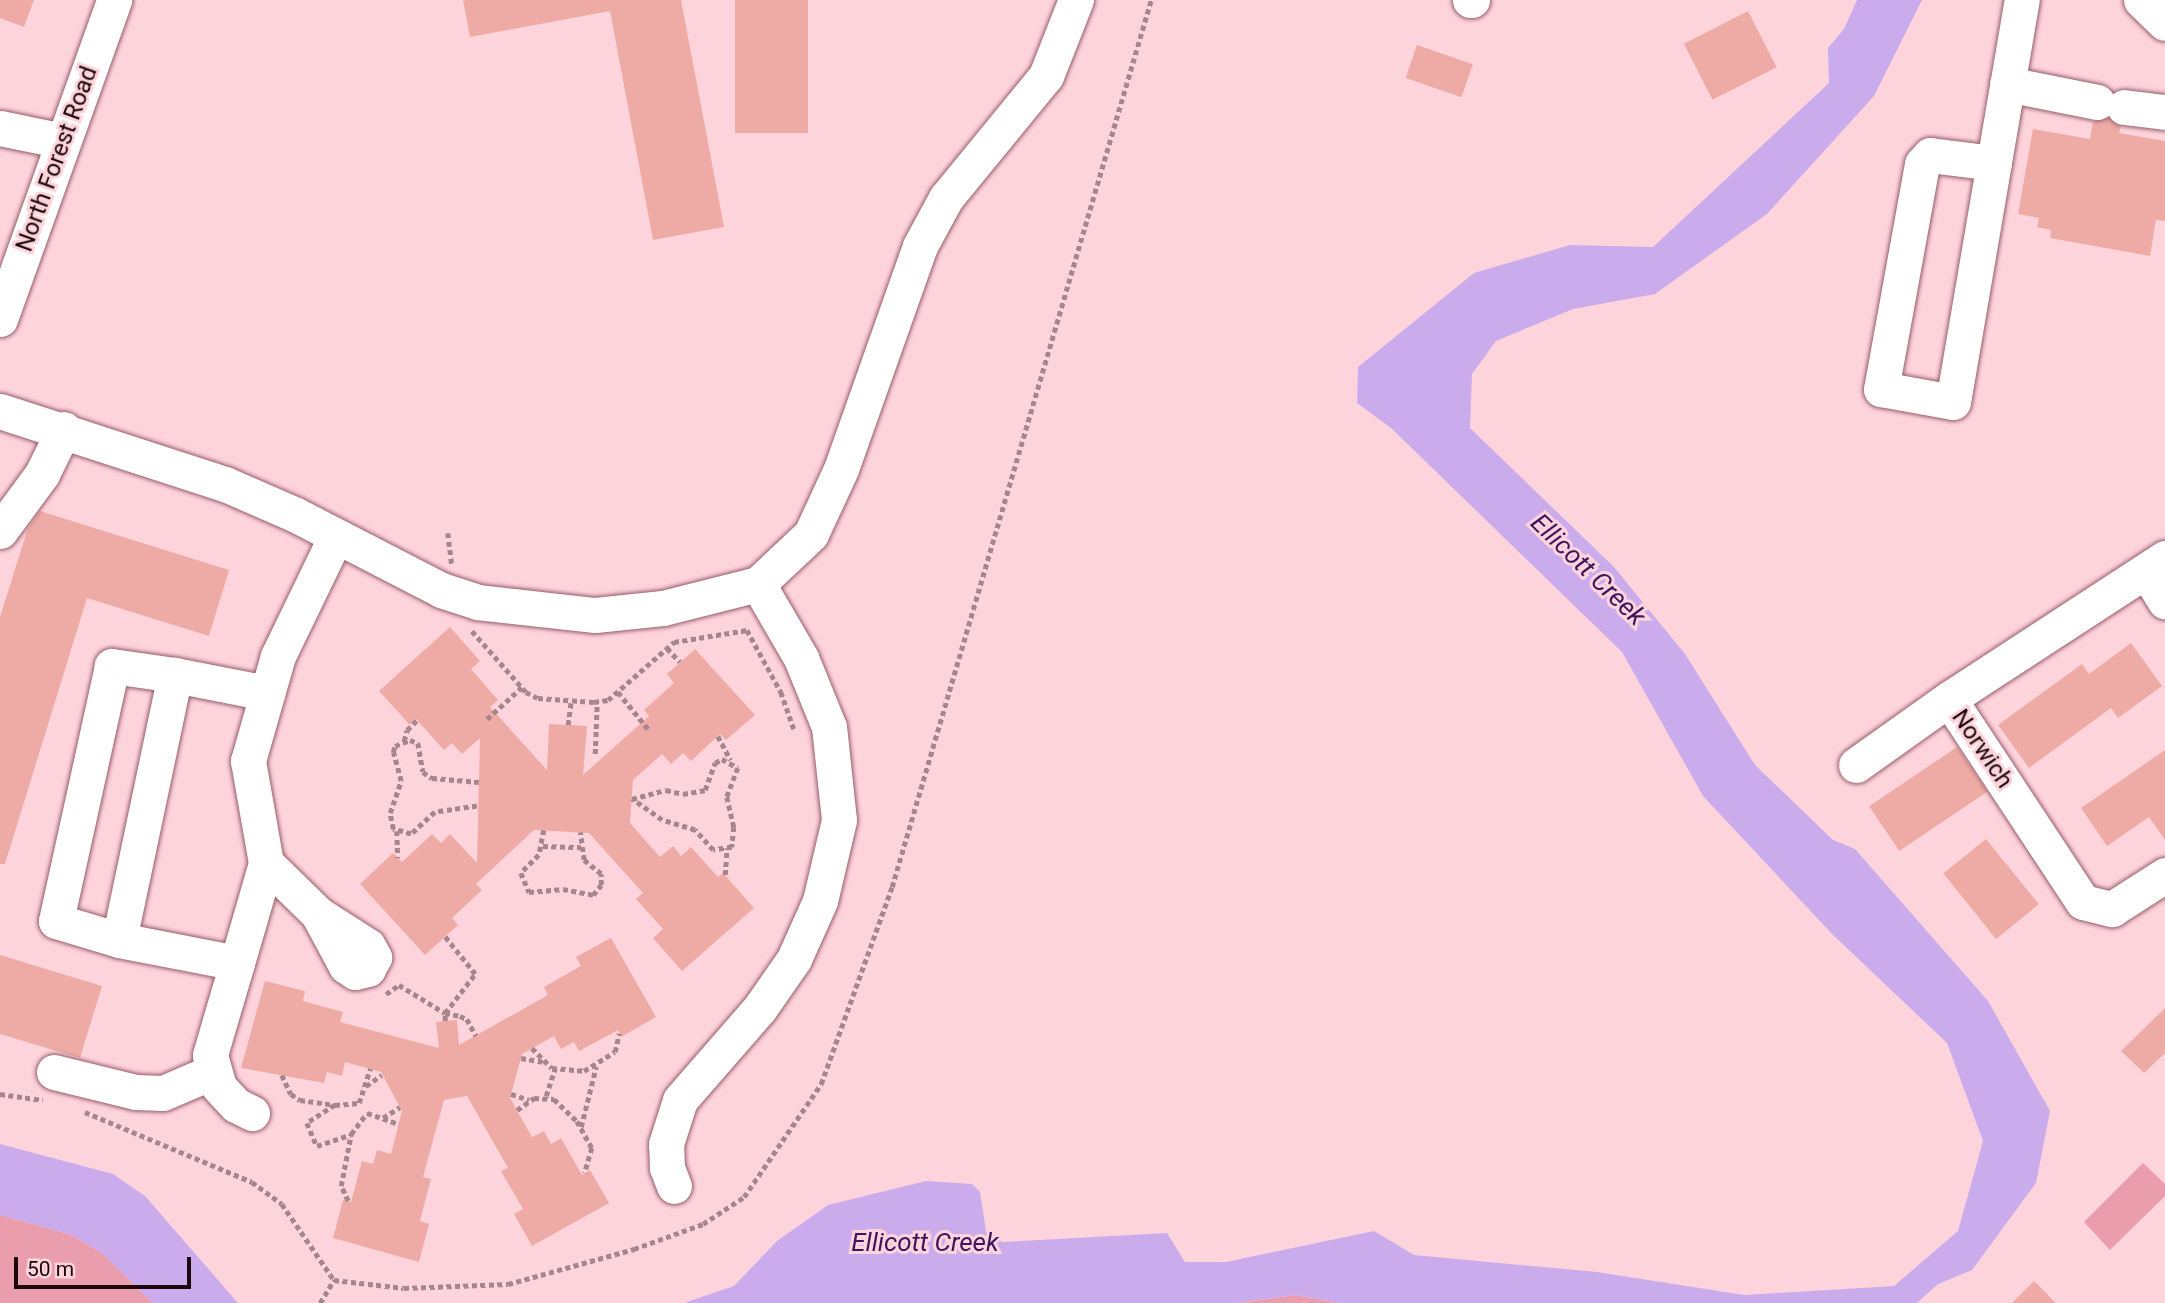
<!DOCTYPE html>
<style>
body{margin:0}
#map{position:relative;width:2165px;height:1303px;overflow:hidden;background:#fed4dc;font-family:Roboto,sans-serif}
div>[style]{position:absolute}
.green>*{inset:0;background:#e99dad}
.water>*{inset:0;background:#caaced}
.building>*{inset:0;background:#eeaba5;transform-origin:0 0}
.path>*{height:4.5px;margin-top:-2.25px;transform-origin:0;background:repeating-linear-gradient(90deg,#a7858c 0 5px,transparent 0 8.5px)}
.roads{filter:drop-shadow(0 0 2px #975c6a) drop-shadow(0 0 2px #975c6a)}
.minor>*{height:35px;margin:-17.5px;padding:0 17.5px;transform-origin:17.5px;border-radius:17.5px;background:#fff}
span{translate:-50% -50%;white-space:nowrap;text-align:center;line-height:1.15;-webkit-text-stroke:6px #fed4dc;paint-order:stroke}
.street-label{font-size:24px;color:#1c070c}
.water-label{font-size:26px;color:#3d145e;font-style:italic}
.scale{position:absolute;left:14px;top:1257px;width:177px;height:32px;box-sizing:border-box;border:4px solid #1c070c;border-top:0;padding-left:9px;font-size:21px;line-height:24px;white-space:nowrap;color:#1c070c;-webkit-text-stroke:5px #fed4dc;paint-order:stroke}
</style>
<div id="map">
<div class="green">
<i style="clip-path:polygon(2143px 1163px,2165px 1184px,2165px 1196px,2110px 1250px,2084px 1222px)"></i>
<i style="clip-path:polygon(0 1215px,72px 1235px,102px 1253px,153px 1303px,0 1303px)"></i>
<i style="clip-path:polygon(1296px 1295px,1339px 1303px,1238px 1303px)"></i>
</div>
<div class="water">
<i style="clip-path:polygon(1857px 0,1922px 0,1874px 96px,1767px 214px,1655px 294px,1573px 309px,1496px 341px,1472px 374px,1470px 428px,1614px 567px,1685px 654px,1755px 765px,1833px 840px,1855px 849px,1988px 1001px,2050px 1111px,2036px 1183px,1972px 1270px,1938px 1284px,1917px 1303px,1339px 1303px,1296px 1295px,1238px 1303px,684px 1303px,734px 1286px,777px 1241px,828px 1205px,926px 1181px,972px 1184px,980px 1192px,986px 1231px,1002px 1242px,1167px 1233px,1185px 1262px,1226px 1262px,1374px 1231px,1414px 1255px,1597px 1272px,1744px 1295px,1894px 1286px,1958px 1231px,1983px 1141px,1947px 1043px,1832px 934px,1703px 796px,1622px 652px,1391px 428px,1357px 403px,1358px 367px,1474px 273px,1570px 245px,1653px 247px,1829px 83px,1828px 48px,1844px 29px)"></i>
<i style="clip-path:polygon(0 1144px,113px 1174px,145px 1196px,238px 1303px,153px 1303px,102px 1253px,72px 1235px,0 1215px)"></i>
</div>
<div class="building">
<i style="clip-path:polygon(0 0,34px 0,24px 27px,0 18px)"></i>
<i style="clip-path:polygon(463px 0,681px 0,724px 227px,653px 240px,610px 11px,470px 37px)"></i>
<i style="left:735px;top:0;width:73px;height:133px"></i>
<i style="left:1748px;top:11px;width:63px;height:72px;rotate:63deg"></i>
<i style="left:1417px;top:45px;width:59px;height:35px;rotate:19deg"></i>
<i style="clip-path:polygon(2108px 118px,2121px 127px,2119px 133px,2165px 141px,2165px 221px,2156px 220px,2150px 256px,2050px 238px,2051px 230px,2037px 227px,2039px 218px,2018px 214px,2033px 129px,2090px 139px,2093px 122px)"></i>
<i style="clip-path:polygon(40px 511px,229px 570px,209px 636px,87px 598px,5px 864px,0 864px,0 617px,28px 528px)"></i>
<i style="clip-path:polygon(450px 627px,480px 661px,471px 669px,498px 700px,490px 707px,547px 770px,549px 724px,587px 726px,583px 775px,649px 716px,644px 710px,674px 683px,667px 674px,695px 649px,755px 715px,726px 740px,720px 734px,691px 761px,683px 753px,671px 764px,662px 754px,633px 780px,630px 823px,660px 857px,673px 846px,681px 856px,691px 847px,718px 877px,723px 873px,754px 908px,682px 971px,653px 938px,663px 929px,636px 899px,643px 893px,589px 833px,534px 830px,476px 884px,482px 890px,452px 918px,458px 925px,425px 955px,360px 884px,393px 853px,402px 862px,432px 834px,441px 843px,450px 834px,477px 863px,480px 738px,462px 754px,452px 743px,444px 750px,416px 719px,410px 725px,379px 691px)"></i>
<i style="clip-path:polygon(2131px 643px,2162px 686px,2118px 718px,2111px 708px,2029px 768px,1998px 725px,2082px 664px,2089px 674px)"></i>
<i style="left:1957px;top:747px;width:54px;height:106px;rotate:56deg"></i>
<i style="clip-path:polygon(2165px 750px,2165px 840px,2149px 817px,2107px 846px,2081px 808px)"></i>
<i style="left:1986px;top:839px;width:84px;height:55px;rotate:51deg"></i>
<i style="clip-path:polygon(611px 938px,656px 1017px,621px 1037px,618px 1030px,579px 1051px,574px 1042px,561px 1049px,554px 1036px,522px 1054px,510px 1098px,532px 1137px,544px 1131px,551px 1144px,561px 1138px,582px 1175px,590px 1170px,609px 1203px,532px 1246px,514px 1214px,523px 1209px,501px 1171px,508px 1168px,467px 1096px,444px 1100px,423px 1177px,431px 1179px,420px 1221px,429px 1224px,419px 1262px,333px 1238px,343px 1200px,351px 1202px,362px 1161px,373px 1164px,377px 1150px,391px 1154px,402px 1111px,381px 1072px,345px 1062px,342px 1076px,327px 1072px,324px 1083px,241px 1068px,265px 981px,305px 991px,303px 1001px,343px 1012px,340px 1022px,439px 1048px,436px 1022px,457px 1020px,459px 1045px,548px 995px,544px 987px,581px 966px,576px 957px)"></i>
<i style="clip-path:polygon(0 955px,102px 986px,80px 1058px,0 1034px)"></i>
<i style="clip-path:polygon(2165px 1008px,2165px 1053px,2144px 1073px,2121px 1051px)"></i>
<i style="clip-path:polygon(2034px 1281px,2056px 1303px,2012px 1303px)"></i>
</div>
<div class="path">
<i style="left:448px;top:533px;width:32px;rotate:83deg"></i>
<i style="left:472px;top:631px;width:81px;rotate:48.5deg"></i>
<i style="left:526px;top:692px;width:13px;rotate:27deg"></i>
<i style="left:538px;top:698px;width:56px;rotate:4.1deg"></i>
<i style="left:594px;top:702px;width:14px;rotate:-8deg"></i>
<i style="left:608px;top:700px;width:88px;rotate:-41.3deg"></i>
<i style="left:674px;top:642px;width:74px;rotate:-9.3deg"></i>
<i style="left:747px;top:630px;width:71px;rotate:61.3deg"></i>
<i style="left:781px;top:692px;width:42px;rotate:70.7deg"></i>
<i style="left:667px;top:648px;width:19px;rotate:47deg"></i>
<i style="left:618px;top:692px;width:49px;rotate:50.8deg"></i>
<i style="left:487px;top:719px;width:47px;rotate:-42.4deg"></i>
<i style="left:568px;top:725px;width:24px;rotate:-83deg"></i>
<i style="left:718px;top:736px;width:27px;rotate:62deg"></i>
<i style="left:404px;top:741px;width:11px;rotate:-75deg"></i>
<i style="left:407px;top:730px;width:14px;rotate:-45deg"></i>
<i style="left:595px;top:754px;width:52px;rotate:-87.8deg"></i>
<i style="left:722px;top:759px;width:18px;rotate:29deg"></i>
<i style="left:738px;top:768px;width:31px;rotate:111deg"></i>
<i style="left:727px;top:797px;width:31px;rotate:77deg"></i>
<i style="left:734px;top:827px;width:20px;rotate:96deg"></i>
<i style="left:732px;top:847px;width:19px;rotate:171deg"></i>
<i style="left:713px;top:850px;width:27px;rotate:-132deg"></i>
<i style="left:695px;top:830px;width:34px;rotate:-163deg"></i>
<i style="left:662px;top:820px;width:37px;rotate:-145deg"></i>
<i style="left:632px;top:799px;width:35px;rotate:-15deg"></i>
<i style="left:666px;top:790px;width:17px;rotate:13deg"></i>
<i style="left:683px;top:794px;width:22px;rotate:-10deg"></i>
<i style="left:705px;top:790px;width:29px;rotate:-70deg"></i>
<i style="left:715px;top:763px;width:8px;rotate:-30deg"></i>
<i style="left:477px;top:806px;width:42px;rotate:171.9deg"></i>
<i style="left:435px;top:812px;width:33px;rotate:137deg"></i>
<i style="left:411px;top:834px;width:19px;rotate:-164deg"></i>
<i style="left:393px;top:829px;width:16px;rotate:-101deg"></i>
<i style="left:390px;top:813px;width:34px;rotate:-71deg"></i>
<i style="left:401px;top:781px;width:30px;rotate:-105deg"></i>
<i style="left:393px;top:752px;width:6px;rotate:-72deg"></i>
<i style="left:395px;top:746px;width:16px;rotate:-22deg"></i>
<i style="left:410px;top:740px;width:9px;rotate:21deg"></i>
<i style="left:418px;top:743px;width:29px;rotate:80deg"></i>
<i style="left:423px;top:772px;width:11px;rotate:34deg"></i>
<i style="left:432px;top:778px;width:47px;rotate:4.9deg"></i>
<i style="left:544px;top:830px;width:25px;rotate:101deg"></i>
<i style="left:539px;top:855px;width:25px;rotate:135deg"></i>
<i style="left:521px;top:873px;width:21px;rotate:67deg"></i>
<i style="left:529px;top:892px;width:34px;rotate:-5deg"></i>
<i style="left:563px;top:889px;width:31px;rotate:11deg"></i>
<i style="left:593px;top:895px;width:13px;rotate:-51deg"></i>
<i style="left:601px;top:885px;width:11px;rotate:-90deg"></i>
<i style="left:601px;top:874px;width:22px;rotate:-141deg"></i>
<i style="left:584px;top:860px;width:28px;rotate:-98deg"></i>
<i style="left:397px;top:831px;width:27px;rotate:88deg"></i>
<i style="left:543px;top:846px;width:38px;rotate:2deg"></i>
<i style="left:725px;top:875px;width:27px;rotate:-86deg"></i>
<i style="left:386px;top:994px;width:16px;rotate:-35deg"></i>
<i style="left:399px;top:985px;width:54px;rotate:31.3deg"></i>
<i style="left:445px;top:1013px;width:49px;rotate:-52.4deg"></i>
<i style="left:475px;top:974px;width:48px;rotate:-129deg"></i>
<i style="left:445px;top:1021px;width:8px;rotate:-90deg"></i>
<i style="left:445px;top:1013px;width:15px;rotate:11deg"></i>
<i style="left:460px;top:1016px;width:8px;rotate:23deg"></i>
<i style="left:467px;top:1019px;width:19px;rotate:62deg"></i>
<i style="left:532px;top:1048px;width:28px;rotate:45deg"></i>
<i style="left:552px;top:1068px;width:32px;rotate:5deg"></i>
<i style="left:584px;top:1071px;width:36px;rotate:-32deg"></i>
<i style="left:615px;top:1052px;width:19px;rotate:-78deg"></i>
<i style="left:521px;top:1058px;width:22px;rotate:10deg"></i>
<i style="left:282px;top:1075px;width:21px;rotate:65deg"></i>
<i style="left:291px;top:1094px;width:11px;rotate:34deg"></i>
<i style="left:300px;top:1100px;width:35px;rotate:8deg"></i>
<i style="left:335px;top:1105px;width:24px;rotate:-5deg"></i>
<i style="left:359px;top:1103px;width:36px;rotate:-72deg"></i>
<i style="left:366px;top:1086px;width:19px;rotate:-35deg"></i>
<i style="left:0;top:1094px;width:43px;rotate:7.9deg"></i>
<i style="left:511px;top:1094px;width:19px;rotate:18deg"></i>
<i style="left:546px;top:1096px;width:29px;rotate:-72deg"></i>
<i style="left:335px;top:1105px;width:33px;rotate:147deg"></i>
<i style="left:307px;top:1123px;width:25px;rotate:67deg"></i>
<i style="left:317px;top:1146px;width:36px;rotate:-19deg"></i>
<i style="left:517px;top:1110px;width:21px;rotate:-35deg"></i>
<i style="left:534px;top:1098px;width:20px;rotate:3deg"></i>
<i style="left:554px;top:1099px;width:32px;rotate:44deg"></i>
<i style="left:577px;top:1121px;width:31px;rotate:61deg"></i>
<i style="left:592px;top:1148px;width:26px;rotate:106deg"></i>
<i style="left:85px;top:1112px;width:181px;rotate:22.7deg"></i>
<i style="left:252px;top:1182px;width:37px;rotate:36deg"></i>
<i style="left:282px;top:1204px;width:92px;rotate:55.6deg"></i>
<i style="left:383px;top:1118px;width:20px;rotate:-33deg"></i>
<i style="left:581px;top:1127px;width:62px;rotate:-76deg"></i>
<i style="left:348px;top:1201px;width:17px;rotate:-115deg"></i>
<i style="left:341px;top:1186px;width:53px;rotate:-79.1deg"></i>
<i style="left:351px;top:1134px;width:26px;rotate:-53deg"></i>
<i style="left:367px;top:1113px;width:34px;rotate:19deg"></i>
<i style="left:320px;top:1303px;width:27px;rotate:-59deg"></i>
<i style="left:334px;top:1280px;width:70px;rotate:6.5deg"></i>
<i style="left:404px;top:1288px;width:104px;rotate:-2.2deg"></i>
<i style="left:508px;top:1284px;width:131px;rotate:-15.5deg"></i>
<i style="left:634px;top:1249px;width:73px;rotate:-19.9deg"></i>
<i style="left:703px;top:1224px;width:49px;rotate:-33.4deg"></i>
<i style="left:744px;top:1197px;width:137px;rotate:-55.7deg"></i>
<i style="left:821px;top:1084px;width:209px;rotate:-70.2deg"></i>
<i style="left:892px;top:887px;width:924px;rotate:-73.72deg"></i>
</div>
<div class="roads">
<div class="minor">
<i style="left:1470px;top:0;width:2px"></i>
<i style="left:2141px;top:0;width:33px;rotate:44deg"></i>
<i style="left:2007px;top:84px;width:92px;rotate:11.3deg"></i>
<i style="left:2124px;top:107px;width:41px;rotate:7deg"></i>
<i style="left:0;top:128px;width:64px;rotate:11.7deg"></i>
<i style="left:1994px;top:163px;width:64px;rotate:-172.9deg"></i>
<i style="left:1930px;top:155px;width:12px;rotate:132deg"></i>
<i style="left:1922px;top:164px;width:229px;rotate:100.3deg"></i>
<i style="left:1881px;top:389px;width:73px;rotate:10.2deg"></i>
<i style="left:1953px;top:402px;width:408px;rotate:-80.3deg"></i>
<i style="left:0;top:319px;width:339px;rotate:-70.3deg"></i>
<i style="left:0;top:411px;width:237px;rotate:18deg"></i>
<i style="left:225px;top:484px;width:77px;rotate:23.6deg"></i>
<i style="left:296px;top:515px;width:163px;rotate:27.3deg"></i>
<i style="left:441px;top:590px;width:38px;rotate:18deg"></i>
<i style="left:477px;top:602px;width:119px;rotate:6.3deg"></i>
<i style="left:595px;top:615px;width:68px;rotate:-5.9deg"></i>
<i style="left:663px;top:608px;width:98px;rotate:-14.2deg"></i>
<i style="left:758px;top:584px;width:73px;rotate:-43.3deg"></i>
<i style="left:811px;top:534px;width:72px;rotate:-65.2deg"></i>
<i style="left:841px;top:469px;width:237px;rotate:-70.5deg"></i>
<i style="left:920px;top:246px;width:55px;rotate:-61.6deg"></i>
<i style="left:946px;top:198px;width:158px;rotate:-50.7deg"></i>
<i style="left:1046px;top:76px;width:82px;rotate:-68.5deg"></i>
<i style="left:0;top:531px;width:71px;rotate:-53.6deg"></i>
<i style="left:42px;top:474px;width:50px;rotate:-63.9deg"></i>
<i style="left:2165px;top:558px;width:258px;rotate:146.9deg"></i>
<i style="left:1949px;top:699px;width:243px;rotate:56.6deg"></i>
<i style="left:2083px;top:902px;width:30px;rotate:14deg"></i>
<i style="left:2112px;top:909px;width:63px;rotate:-32.7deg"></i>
<i style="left:2146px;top:571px;width:36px;rotate:58deg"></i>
<i style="left:175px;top:675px;width:64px;rotate:-171.9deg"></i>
<i style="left:112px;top:666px;width:261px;rotate:102.4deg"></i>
<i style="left:56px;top:921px;width:66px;rotate:16.8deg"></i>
<i style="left:119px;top:940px;width:271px;rotate:-78.1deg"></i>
<i style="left:175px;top:675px;width:94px;rotate:11.1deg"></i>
<i style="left:1856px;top:765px;width:114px;rotate:-35.4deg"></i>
<i style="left:266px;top:863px;width:73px;rotate:44.4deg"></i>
<i style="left:318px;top:914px;width:59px;rotate:32.6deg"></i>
<i style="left:368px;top:946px;width:13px;rotate:61deg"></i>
<i style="left:374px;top:957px;width:13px;rotate:117deg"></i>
<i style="left:368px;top:969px;width:13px;rotate:167deg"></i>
<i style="left:355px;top:972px;width:11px;rotate:-146deg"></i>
<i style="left:346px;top:966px;width:59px;rotate:-118.3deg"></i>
<i style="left:119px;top:940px;width:120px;rotate:11deg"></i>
<i style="left:237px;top:963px;width:104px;rotate:-73.8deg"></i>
<i style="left:266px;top:863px;width:104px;rotate:-100deg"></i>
<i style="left:248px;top:761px;width:109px;rotate:-74.1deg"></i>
<i style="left:278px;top:656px;width:131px;rotate:-64.2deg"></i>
<i style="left:237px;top:963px;width:96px;rotate:106.4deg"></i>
<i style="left:210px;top:1055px;width:33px;rotate:74deg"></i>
<i style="left:219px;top:1087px;width:25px;rotate:47deg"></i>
<i style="left:236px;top:1105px;width:18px;rotate:27deg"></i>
<i style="left:54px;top:1072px;width:84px;rotate:13.7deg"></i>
<i style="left:136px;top:1092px;width:27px;rotate:2deg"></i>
<i style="left:163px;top:1093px;width:53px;rotate:-23.2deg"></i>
<i style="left:674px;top:1186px;width:19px;rotate:-111deg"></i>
<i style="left:667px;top:1168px;width:24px;rotate:-92deg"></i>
<i style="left:666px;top:1144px;width:46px;rotate:-72.3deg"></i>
<i style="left:680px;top:1100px;width:122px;rotate:-49deg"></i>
<i style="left:760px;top:1008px;width:60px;rotate:-55.2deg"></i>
<i style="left:794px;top:959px;width:64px;rotate:-65.9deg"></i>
<i style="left:820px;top:901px;width:83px;rotate:-76.8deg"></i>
<i style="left:839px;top:820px;width:94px;rotate:-96.1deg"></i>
<i style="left:829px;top:727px;width:74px;rotate:-112.1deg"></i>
<i style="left:801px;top:658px;width:86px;rotate:-120.2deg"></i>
</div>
</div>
<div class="street-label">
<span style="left:57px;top:159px;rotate:-70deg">North Forest Road</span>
<span style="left:1982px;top:749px;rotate:56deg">Norwich</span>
</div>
<div class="water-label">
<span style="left:1588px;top:570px;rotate:44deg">Ellicott Creek</span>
<span style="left:925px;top:1243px">Ellicott Creek</span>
</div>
<div class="scale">50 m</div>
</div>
